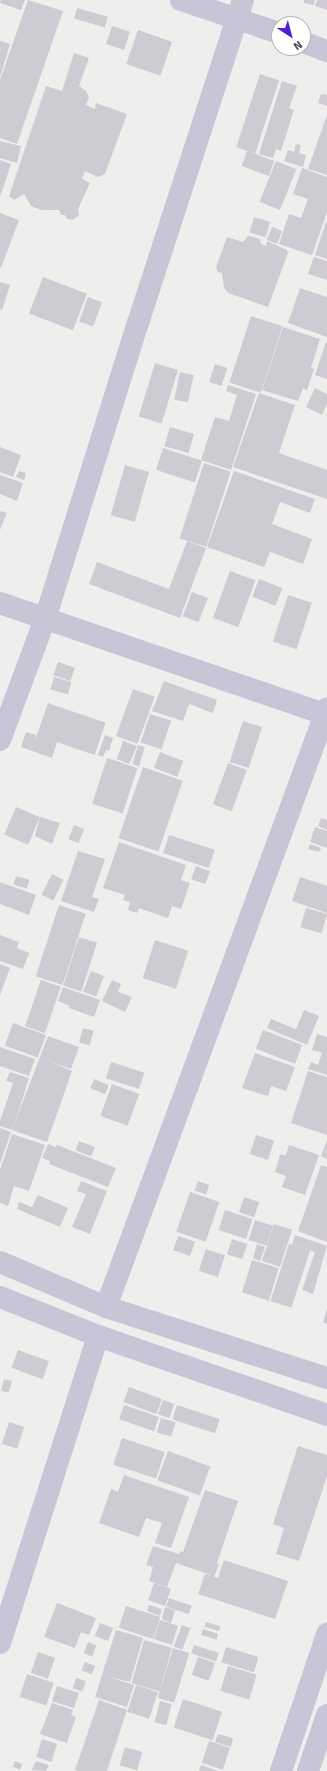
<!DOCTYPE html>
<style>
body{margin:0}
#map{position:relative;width:327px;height:1771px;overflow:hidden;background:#efeeec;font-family:Signika,sans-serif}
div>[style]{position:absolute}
.building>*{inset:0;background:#cfcbd3;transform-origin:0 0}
.minor>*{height:22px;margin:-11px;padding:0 11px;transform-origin:11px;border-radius:11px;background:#c8c5d6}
.tertiary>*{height:22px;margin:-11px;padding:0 11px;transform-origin:11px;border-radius:11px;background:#c8c5d6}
span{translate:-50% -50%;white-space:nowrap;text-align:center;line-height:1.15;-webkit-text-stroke:4px #fff;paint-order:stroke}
.north{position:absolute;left:271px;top:16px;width:40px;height:40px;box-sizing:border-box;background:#fff;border:1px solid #b6b5bc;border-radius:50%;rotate:144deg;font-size:11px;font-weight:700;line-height:16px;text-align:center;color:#484558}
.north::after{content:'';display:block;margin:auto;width:14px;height:18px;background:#4f1ed6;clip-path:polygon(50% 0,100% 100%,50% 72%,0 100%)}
</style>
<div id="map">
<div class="building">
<i style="clip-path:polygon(1px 0,25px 0,21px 10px,0 3px)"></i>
<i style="clip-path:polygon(28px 0,63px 11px,17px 144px,0 138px,0 80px)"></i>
<i style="clip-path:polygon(304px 0,315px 0,314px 5px,304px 3px)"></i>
<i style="clip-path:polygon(317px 0,327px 0,327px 10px,315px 6px)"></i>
<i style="left:77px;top:8px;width:32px;height:11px;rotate:16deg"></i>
<i style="left:112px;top:26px;width:19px;height:19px;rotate:18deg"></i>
<i style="left:138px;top:30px;width:36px;height:36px;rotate:19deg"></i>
<i style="clip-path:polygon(0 41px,10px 44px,0 77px)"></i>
<i style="clip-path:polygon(74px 53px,89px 58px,79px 86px,86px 91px,89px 97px,86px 105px,95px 109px,96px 103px,127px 114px,105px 174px,98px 177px,85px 171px,82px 179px,90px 183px,78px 209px,79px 215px,73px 220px,67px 219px,65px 215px,61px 215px,59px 210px,41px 210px,31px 206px,24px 194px,14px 200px,9px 196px,46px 86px,62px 91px)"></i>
<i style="left:260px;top:74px;width:20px;height:77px;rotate:18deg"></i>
<i style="clip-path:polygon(282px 81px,297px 86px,289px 108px,294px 110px,281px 151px,276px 149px,273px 158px,259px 154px)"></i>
<i style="clip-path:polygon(321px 94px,327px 95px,327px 106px,318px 103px)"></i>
<i style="clip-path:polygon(327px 115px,327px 175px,308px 169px)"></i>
<i style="clip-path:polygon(0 141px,21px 146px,17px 163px,0 158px)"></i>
<i style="clip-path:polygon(296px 144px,301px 145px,299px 153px,306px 155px,303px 167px,284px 161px,288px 150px,294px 152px)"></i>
<i style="left:247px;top:151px;width:29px;height:16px;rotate:20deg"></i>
<i style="clip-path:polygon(0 160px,11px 164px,0 197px)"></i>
<i style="left:276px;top:161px;width:22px;height:44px;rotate:22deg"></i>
<i style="clip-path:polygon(302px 168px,327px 177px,327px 212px,312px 255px,279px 244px,289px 214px,301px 218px,308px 199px,293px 194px)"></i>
<i style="clip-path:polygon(0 213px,19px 220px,1px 268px,0 267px)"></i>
<i style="left:254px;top:217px;width:17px;height:16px;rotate:17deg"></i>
<i style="clip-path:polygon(326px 222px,327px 223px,327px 259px,315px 255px)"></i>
<i style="left:272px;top:227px;width:11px;height:14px;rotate:22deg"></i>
<i style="clip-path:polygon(248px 236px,257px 238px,260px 240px,261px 244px,266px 246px,267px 241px,287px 250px,288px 253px,268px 307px,228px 293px,224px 288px,222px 273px,218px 272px,216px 267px,227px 237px,243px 242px)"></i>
<i style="clip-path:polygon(314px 257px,327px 261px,327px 280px,308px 274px)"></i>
<i style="left:43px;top:277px;width:47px;height:39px;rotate:21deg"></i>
<i style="clip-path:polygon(0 282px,10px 285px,2px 310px,0 309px)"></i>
<i style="clip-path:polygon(300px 288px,327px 297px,327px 337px,288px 323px)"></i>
<i style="left:88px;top:297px;width:15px;height:26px;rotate:20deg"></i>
<i style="left:251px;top:316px;width:33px;height:70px;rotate:18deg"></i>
<i style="clip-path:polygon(283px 327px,320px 339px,311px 368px,314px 369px,307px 390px,303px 388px,298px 401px,262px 390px)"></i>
<i style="clip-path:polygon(326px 342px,327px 342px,327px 379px,315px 375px)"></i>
<i style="left:155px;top:363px;width:24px;height:56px;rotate:17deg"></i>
<i style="left:215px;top:364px;width:13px;height:19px;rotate:18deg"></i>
<i style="left:180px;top:372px;width:14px;height:28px;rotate:12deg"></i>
<i style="clip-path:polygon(228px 385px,256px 394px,231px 470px,201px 460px,215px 417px,229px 421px,237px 395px,226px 391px)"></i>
<i style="clip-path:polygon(315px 388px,327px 394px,327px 404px,322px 415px,306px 407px)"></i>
<i style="clip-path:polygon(259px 393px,295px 405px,279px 453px,327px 470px,327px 499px,233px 467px)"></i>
<i style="left:170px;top:427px;width:25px;height:20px;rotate:16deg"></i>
<i style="clip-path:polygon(0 447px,21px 455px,13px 477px,0 472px)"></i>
<i style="left:163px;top:448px;width:41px;height:23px;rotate:18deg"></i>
<i style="left:204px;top:463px;width:28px;height:79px;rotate:18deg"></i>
<i style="left:125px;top:465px;width:25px;height:52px;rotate:16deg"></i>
<i style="clip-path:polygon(19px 471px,26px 473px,24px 480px,16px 477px)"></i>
<i style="clip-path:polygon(234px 471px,315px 499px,310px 513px,280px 502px,272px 524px,312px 539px,303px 564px,270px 552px,264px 567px,207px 547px)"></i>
<i style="clip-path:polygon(0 475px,23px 483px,17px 501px,0 494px)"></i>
<i style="clip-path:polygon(0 511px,7px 513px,0 530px)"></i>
<i style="clip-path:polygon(187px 541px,206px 548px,180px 618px,89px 584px,97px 562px,169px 589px)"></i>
<i style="left:230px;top:571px;width:27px;height:50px;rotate:20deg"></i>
<i style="left:259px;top:579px;width:25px;height:19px;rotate:21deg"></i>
<i style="left:192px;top:592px;width:17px;height:26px;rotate:21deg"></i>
<i style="left:288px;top:595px;width:25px;height:49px;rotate:18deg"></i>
<i style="left:58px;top:662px;width:18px;height:14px;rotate:19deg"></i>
<i style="left:54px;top:677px;width:18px;height:13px;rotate:16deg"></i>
<i style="clip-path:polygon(164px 681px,217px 700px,213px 713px,189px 704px,183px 721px,152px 711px)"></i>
<i style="left:133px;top:689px;width:23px;height:50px;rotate:20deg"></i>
<i style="left:48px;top:703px;width:61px;height:34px;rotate:19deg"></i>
<i style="left:150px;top:714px;width:22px;height:30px;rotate:18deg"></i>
<i style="left:243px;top:721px;width:20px;height:43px;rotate:18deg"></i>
<i style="clip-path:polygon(26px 732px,36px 735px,34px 742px,37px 735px,57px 742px,52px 758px,21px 747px)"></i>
<i style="clip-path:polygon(105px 735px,113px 738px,109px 751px,106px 750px,103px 757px,98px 755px)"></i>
<i style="clip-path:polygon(123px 741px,137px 746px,129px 764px,117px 759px)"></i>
<i style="left:138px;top:745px;width:7px;height:20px;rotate:16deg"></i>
<i style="left:160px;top:752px;width:25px;height:17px;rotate:21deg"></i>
<i style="left:107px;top:758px;width:32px;height:48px;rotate:18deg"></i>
<i style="left:228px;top:763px;width:20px;height:44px;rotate:20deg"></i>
<i style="left:143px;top:767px;width:42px;height:75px;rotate:19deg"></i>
<i style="left:16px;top:807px;width:26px;height:30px;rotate:23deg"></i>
<i style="clip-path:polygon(40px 817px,60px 823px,52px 844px,35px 836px)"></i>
<i style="clip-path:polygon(321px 818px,327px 820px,327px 830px,318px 826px)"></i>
<i style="left:74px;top:825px;width:11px;height:15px;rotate:22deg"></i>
<i style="clip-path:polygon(315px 827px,327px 831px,327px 848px,310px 842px)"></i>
<i style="left:169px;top:835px;width:48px;height:19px;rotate:18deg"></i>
<i style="clip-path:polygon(119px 842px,186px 865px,181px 880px,190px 883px,181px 909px,172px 906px,168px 918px,139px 908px,137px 913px,128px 910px,130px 902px,123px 900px,125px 895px,103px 888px)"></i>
<i style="clip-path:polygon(310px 844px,321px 848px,319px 852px,308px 849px)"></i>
<i style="clip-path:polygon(78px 851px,105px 859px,92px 897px,99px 899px,94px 912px,61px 901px)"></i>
<i style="left:196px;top:866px;width:15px;height:14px;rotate:20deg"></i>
<i style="left:52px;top:874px;width:13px;height:23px;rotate:27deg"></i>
<i style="left:16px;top:876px;width:14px;height:9px;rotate:17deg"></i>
<i style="clip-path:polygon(300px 877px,327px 886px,327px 913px,292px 901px)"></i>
<i style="clip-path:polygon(0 882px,36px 895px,29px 915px,0 904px)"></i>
<i style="left:59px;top:905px;width:28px;height:75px;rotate:18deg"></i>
<i style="left:306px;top:908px;width:22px;height:20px;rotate:16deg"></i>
<i style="clip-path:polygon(0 935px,19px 942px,17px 948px,29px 953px,23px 969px,0 961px)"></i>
<i style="left:79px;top:937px;width:19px;height:51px;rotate:18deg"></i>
<i style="left:155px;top:940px;width:35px;height:40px;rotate:18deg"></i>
<i style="clip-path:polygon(0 964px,10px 968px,0 995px)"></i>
<i style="left:91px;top:971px;width:14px;height:22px;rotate:21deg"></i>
<i style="left:41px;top:980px;width:21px;height:49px;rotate:19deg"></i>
<i style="clip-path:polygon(112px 980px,121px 984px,118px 992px,132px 997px,125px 1012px,102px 1001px)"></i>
<i style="clip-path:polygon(63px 987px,100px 1000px,94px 1017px,69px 1008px,70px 1006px,58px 1001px)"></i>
<i style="clip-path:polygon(304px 1010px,319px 1016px,307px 1045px,267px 1028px,271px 1019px,296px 1029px)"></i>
<i style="left:13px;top:1023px;width:35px;height:24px;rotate:20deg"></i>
<i style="left:83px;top:1028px;width:11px;height:15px;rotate:15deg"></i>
<i style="left:263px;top:1030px;width:42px;height:20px;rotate:21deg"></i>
<i style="clip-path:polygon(317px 1034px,327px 1037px,327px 1075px,308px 1069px,311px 1062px,318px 1065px,322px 1053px,312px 1050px)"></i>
<i style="clip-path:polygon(48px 1036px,79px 1047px,71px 1069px,49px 1061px,72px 1071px,47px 1142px,12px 1130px)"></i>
<i style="clip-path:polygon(0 1047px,35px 1059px,29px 1076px,0 1066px)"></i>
<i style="clip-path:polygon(255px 1053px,295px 1067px,286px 1091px,271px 1086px,268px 1096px,242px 1088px)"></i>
<i style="left:111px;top:1062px;width:35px;height:17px;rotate:18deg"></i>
<i style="clip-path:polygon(308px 1071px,327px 1077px,327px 1135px,291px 1123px)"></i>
<i style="clip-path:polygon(10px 1072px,29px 1078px,20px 1107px,13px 1105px,20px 1107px,12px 1130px,0 1126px,0 1121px,13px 1083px,6px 1081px)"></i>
<i style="left:94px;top:1079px;width:16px;height:10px;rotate:22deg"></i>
<i style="left:112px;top:1084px;width:29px;height:34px;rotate:20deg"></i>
<i style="clip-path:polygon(0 1128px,11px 1132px,0 1163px)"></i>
<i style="clip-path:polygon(12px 1134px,45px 1145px,29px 1191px,14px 1186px,8px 1206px,0 1203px,0 1170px)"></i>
<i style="left:256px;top:1135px;width:19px;height:20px;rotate:18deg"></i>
<i style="clip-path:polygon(327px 1140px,327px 1159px,321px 1156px)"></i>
<i style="left:79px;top:1141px;width:17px;height:10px;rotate:21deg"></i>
<i style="clip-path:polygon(48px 1144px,56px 1147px,57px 1145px,116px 1168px,108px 1187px,49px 1164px,50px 1161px,42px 1158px)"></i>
<i style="clip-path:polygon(289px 1145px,319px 1155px,305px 1195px,282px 1187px,286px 1176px,275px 1172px,280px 1155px,286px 1155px)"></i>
<i style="clip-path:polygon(321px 1165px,327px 1167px,327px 1242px,298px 1231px)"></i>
<i style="clip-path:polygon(81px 1181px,107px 1191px,90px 1234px,72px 1227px,86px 1194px,77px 1191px)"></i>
<i style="left:198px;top:1181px;width:12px;height:10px;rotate:20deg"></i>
<i style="left:190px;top:1192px;width:31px;height:42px;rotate:19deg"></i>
<i style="clip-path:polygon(38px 1195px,68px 1208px,60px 1227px,17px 1209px,19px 1202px,32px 1207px)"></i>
<i style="left:244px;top:1197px;width:16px;height:16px;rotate:18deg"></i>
<i style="left:225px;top:1210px;width:29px;height:21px;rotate:18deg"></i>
<i style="left:255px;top:1220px;width:19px;height:21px;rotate:18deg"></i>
<i style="left:274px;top:1224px;width:19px;height:39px;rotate:18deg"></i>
<i style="clip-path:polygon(295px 1235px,327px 1246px,313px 1294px,302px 1290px,315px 1252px,292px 1245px)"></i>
<i style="left:178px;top:1236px;width:18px;height:15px;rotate:19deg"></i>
<i style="left:232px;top:1239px;width:16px;height:16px;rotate:18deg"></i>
<i style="clip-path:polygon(257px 1244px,265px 1247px,260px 1261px,253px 1258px)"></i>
<i style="left:289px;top:1244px;width:22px;height:60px;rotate:18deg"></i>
<i style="left:206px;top:1249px;width:20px;height:23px;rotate:18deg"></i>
<i style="left:252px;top:1260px;width:28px;height:34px;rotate:17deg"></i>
<i style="clip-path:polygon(327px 1309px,327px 1324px,323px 1322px)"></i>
<i style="left:18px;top:1350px;width:33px;height:19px;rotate:20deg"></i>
<i style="left:4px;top:1379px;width:8px;height:12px;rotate:14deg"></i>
<i style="left:129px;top:1387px;width:35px;height:16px;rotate:20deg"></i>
<i style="left:163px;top:1400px;width:12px;height:15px;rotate:20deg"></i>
<i style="left:124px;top:1405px;width:37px;height:15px;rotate:19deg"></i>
<i style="left:177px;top:1405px;width:45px;height:15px;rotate:18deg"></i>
<i style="left:161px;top:1418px;width:15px;height:15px;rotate:16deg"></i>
<i style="left:9px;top:1422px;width:16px;height:23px;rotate:18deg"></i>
<i style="left:122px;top:1438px;width:45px;height:28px;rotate:18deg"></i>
<i style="clip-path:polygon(298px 1446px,327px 1455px,327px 1476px,299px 1561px,276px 1554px,284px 1528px,273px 1524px)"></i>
<i style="left:168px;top:1451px;width:45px;height:31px;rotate:20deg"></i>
<i style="clip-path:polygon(124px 1475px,189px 1497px,171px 1548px,155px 1543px,162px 1523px,146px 1518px,139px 1537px,99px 1523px,111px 1489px,118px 1492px)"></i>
<i style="clip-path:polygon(205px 1490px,238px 1501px,217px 1563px,219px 1564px,214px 1577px,218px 1578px,224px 1560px,288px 1581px,275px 1619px,198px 1594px,205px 1574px,211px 1575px,176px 1563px,167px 1587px,149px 1581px,153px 1567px,146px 1565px,153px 1546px,179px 1554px,180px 1551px,183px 1552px)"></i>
<i style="left:154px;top:1583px;width:18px;height:18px;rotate:19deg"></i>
<i style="left:169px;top:1598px;width:24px;height:9px;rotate:19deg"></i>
<i style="clip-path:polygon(57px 1603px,96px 1618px,89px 1635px,81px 1632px,75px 1648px,44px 1637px)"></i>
<i style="clip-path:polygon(149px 1605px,162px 1609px,160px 1616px,147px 1611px)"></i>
<i style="left:126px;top:1606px;width:36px;height:23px;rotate:18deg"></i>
<i style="clip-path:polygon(165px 1607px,175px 1610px,171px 1623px,162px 1619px)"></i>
<i style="left:160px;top:1620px;width:19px;height:20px;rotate:18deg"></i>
<i style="left:206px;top:1622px;width:15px;height:5px;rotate:16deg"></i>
<i style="left:100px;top:1623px;width:14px;height:14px;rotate:21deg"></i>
<i style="left:182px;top:1625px;width:9px;height:23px;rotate:21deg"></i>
<i style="left:203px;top:1629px;width:16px;height:6px;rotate:18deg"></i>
<i style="clip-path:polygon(116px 1630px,143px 1638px,130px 1682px,109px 1677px,134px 1685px,127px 1707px,95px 1697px)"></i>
<i style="left:144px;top:1640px;width:29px;height:45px;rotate:16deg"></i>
<i style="left:88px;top:1642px;width:9px;height:12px;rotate:21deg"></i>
<i style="left:194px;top:1645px;width:26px;height:9px;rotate:18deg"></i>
<i style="left:226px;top:1647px;width:34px;height:16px;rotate:17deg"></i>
<i style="left:173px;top:1648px;width:17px;height:52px;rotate:17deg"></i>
<i style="left:38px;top:1652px;width:18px;height:22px;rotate:19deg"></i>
<i style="left:198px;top:1657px;width:18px;height:19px;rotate:19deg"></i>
<i style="left:85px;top:1662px;width:11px;height:9px;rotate:22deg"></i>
<i style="left:228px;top:1666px;width:30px;height:26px;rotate:17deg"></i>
<i style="left:27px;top:1674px;width:28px;height:24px;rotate:18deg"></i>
<i style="left:76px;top:1678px;width:10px;height:11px;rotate:17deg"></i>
<i style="left:136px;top:1685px;width:23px;height:28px;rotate:18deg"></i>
<i style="left:57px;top:1686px;width:23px;height:16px;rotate:18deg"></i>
<i style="left:183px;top:1699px;width:41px;height:30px;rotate:18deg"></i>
<i style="clip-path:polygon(99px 1700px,127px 1710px,107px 1771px,78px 1771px,75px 1770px)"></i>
<i style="left:160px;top:1701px;width:12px;height:22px;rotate:14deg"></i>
<i style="clip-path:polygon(52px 1703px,73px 1710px,71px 1715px,76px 1717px,67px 1743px,40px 1734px)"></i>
<i style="clip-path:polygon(218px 1734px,233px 1738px,231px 1747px,215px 1742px)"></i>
<i style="left:42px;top:1739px;width:16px;height:19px;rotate:18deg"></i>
<i style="left:209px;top:1741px;width:22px;height:23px;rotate:18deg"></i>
<i style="left:125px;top:1747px;width:18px;height:19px;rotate:16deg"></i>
<i style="left:15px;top:1761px;width:8px;height:6px;rotate:23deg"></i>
<i style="clip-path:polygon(36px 1761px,49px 1765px,46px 1771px,32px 1770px)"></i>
<i style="clip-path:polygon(201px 1765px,218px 1771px,199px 1771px)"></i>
</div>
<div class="minor">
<i style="left:181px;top:0;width:103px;rotate:18.6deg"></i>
<i style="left:303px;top:42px;width:26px;rotate:21deg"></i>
<i style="left:0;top:603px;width:346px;rotate:18.9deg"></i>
<i style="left:0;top:740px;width:129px;rotate:-69.6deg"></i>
<i style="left:45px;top:619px;width:310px;rotate:-72.6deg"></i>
<i style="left:138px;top:323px;width:340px;rotate:-72deg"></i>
<i style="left:0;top:1262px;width:115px;rotate:23deg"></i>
<i style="left:106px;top:1307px;width:232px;rotate:17.8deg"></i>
<i style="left:0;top:1297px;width:105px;rotate:21.7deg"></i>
<i style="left:98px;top:1336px;width:242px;rotate:19deg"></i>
<i style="left:106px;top:1307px;width:638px;rotate:-69.72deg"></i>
<i style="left:0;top:1643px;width:322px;rotate:-72.3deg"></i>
</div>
<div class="tertiary">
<i style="left:281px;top:1771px;width:145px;rotate:-71.4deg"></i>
<i style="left:308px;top:1771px;width:59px;rotate:-71.3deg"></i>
</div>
<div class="north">N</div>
</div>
